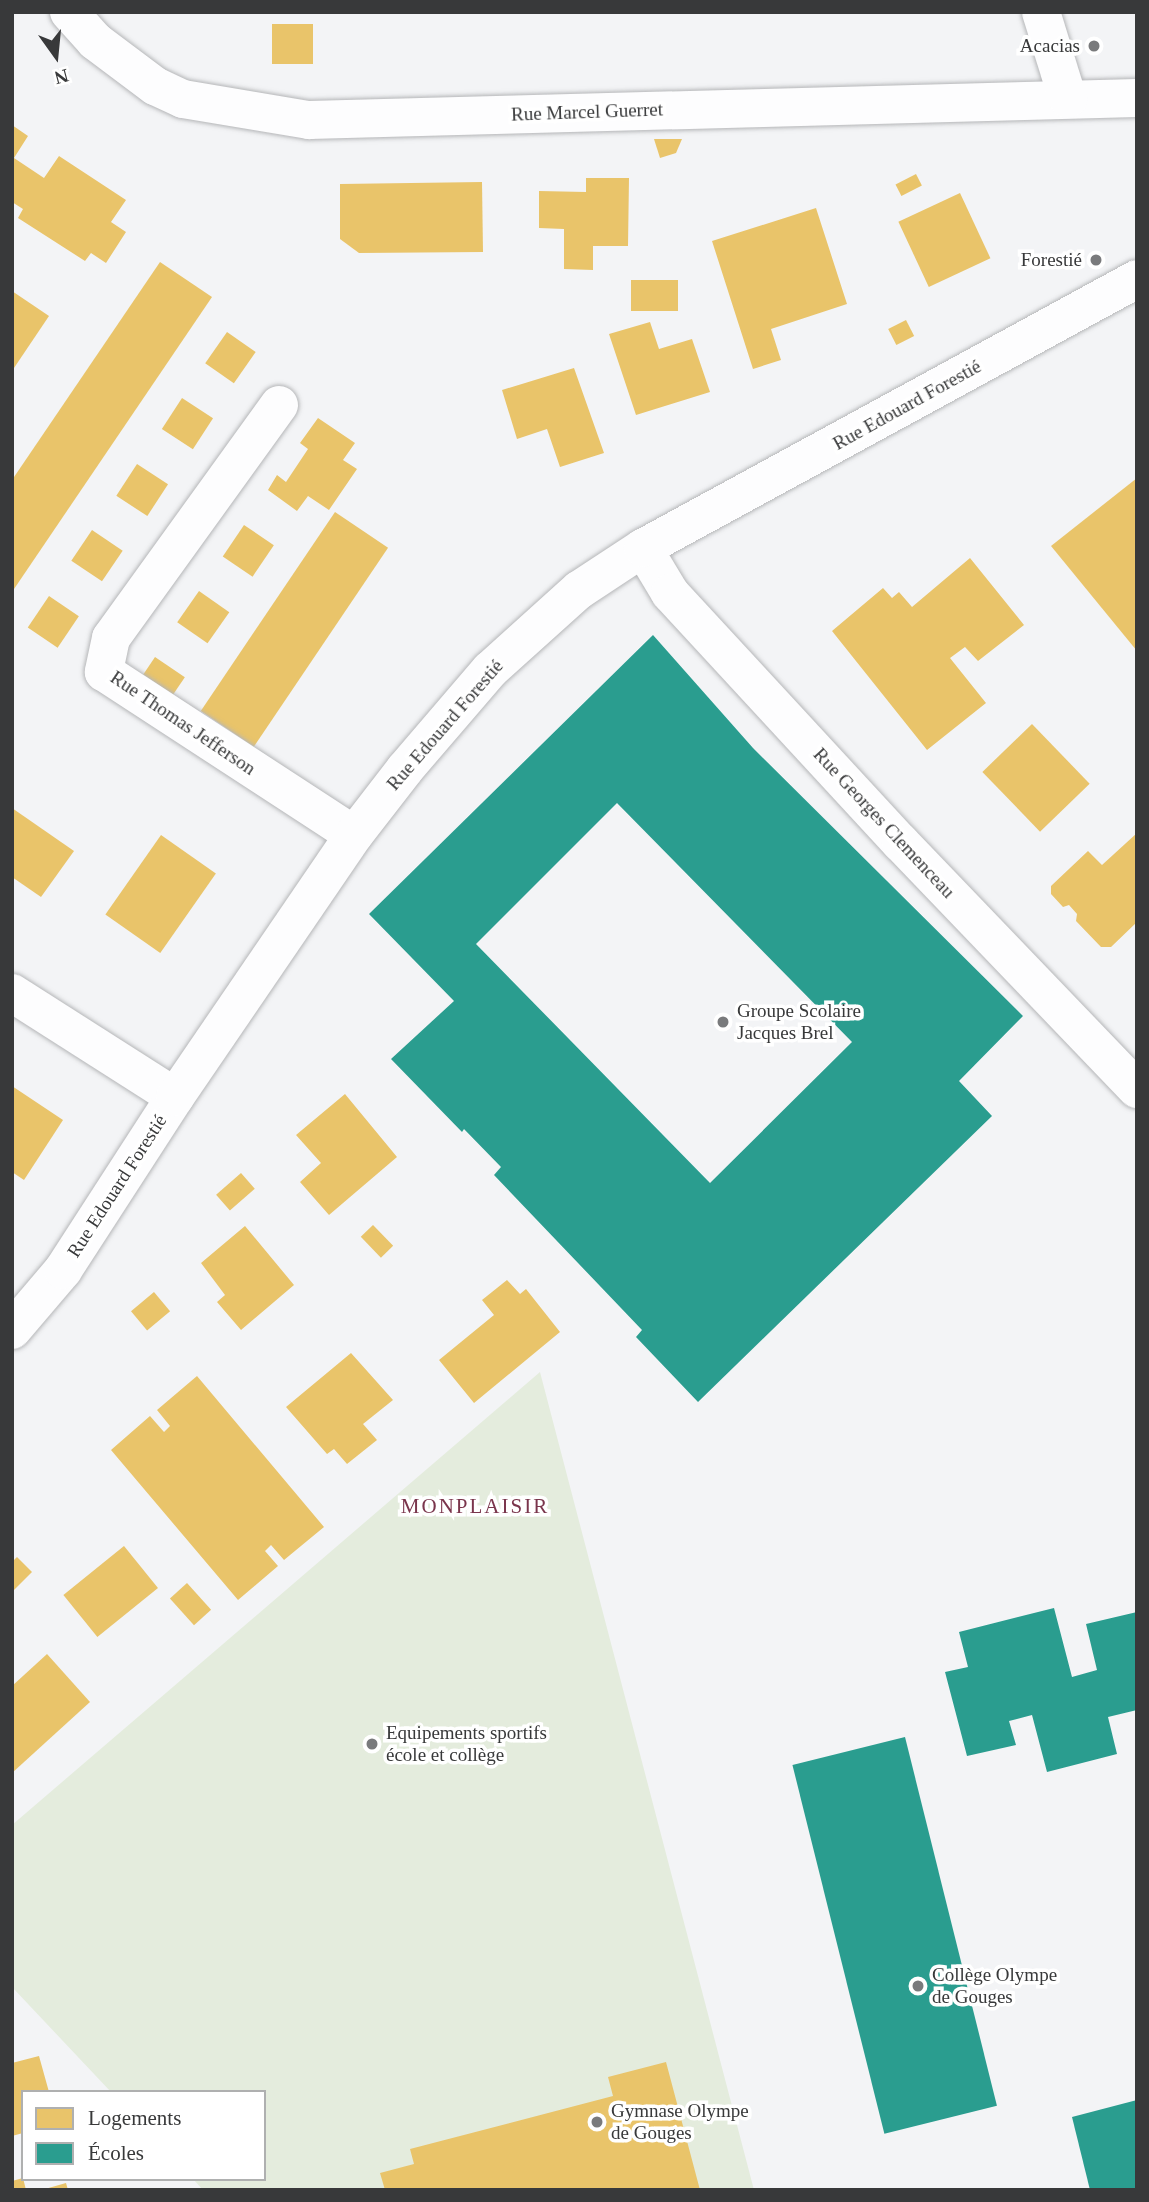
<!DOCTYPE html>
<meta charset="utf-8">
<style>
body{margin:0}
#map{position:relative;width:1149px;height:2202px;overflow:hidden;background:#f3f4f6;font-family:Georgia,serif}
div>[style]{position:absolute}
.green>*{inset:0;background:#e4ecdd}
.homes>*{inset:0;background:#e9c46a;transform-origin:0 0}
.schools>*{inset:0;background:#2a9d8f;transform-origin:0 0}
.roads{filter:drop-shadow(0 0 2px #b5b6b8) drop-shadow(0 0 2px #b5b6b8)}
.minor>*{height:38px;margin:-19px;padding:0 19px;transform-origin:19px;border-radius:19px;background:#fdfdfe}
.dots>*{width:19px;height:19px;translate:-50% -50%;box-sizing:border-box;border:4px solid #fff;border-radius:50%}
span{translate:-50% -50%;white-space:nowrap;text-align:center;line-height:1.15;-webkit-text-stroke:7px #fff;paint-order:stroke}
.poi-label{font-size:19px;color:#38393a}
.right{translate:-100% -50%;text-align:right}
.left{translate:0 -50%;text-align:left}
.street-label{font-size:19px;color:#38393a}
.neighbourhood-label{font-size:21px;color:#7a354c;letter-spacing:2px}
.frame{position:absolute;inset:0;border:14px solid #38393a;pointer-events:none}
.legend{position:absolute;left:21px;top:2090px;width:245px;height:91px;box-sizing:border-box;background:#fff;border:2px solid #afb0b0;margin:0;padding:9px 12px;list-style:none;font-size:21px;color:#38393a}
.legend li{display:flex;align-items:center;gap:14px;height:35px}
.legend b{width:35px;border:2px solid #afb0b0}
.north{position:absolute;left:21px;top:21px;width:70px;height:70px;-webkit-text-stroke:5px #fff;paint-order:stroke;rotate:165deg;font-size:19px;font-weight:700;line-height:28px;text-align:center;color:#38393a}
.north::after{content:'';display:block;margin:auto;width:24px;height:32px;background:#38393a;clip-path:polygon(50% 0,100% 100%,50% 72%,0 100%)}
</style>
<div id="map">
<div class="green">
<i style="clip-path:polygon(540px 1372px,754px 2190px,203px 2190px,193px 2179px,264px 2179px,264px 2092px,111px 2092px,12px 1987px,12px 1825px)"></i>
</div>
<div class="homes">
<i style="left:272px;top:24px;width:41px;height:40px"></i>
<i style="clip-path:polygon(12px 125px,28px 136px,14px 158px,44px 178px,59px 156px,126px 200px,111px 222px,126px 232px,106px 263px,91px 253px,85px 261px,18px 218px,23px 209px,12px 202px)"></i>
<i style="clip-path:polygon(654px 139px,682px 139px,676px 153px,660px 158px)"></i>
<i style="left:916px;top:174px;width:13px;height:23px;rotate:63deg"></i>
<i style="clip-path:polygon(586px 178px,629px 178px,628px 246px,593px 246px,593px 270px,564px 269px,564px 229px,539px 228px,539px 191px,586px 192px)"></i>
<i style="clip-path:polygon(482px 182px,483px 252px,359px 253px,340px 239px,340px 184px)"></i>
<i style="left:960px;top:193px;width:72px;height:68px;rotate:65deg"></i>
<i style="clip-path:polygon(816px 208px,847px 304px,771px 329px,781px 360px,753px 369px,712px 241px)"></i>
<i style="clip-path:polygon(160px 262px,212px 297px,12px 592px,12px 480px)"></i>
<i style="left:631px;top:280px;width:47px;height:31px"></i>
<i style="clip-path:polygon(12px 291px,49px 316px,14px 368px,12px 366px)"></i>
<i style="left:906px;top:320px;width:18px;height:20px;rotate:63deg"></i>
<i style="clip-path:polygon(650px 322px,659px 349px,692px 339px,710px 392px,636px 415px,609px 334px)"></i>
<i style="left:227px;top:332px;width:35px;height:38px;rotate:35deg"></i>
<i style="clip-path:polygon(574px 368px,604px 453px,560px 467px,547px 429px,517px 439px,502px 390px)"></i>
<i style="left:182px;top:398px;width:37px;height:37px;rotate:33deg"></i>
<i style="clip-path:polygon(318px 418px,355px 443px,343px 460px,357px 469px,329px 510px,308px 496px,297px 511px,268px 490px,277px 475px,286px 482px,308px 449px,300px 443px)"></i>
<i style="left:137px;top:464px;width:37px;height:38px;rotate:33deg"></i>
<i style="clip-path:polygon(1137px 478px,1137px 651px,1051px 546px)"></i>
<i style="left:335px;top:512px;width:64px;height:240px;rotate:34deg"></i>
<i style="left:244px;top:525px;width:36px;height:38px;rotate:34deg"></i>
<i style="left:92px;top:530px;width:37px;height:37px;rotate:34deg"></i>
<i style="clip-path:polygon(970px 558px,1024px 625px,978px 661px,965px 647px,950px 658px,986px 703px,927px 750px,832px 631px,883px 588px,892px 598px,899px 592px,912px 607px)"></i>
<i style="left:199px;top:591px;width:37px;height:38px;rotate:35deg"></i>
<i style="left:49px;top:596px;width:36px;height:38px;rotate:34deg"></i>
<i style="left:155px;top:657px;width:36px;height:21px;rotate:34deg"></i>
<i style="left:1032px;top:724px;width:83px;height:69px;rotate:46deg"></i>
<i style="clip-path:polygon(12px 808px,74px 851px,41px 897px,12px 877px)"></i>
<i style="clip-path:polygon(1137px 833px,1137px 922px,1111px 947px,1101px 947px,1076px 921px,1077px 914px,1069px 905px,1063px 907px,1051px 894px,1051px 886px,1088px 851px,1102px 865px)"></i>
<i style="left:161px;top:835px;width:67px;height:97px;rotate:35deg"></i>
<i style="clip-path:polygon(12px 1086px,63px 1120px,24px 1180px,12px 1172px)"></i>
<i style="clip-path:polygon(345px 1094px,397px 1157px,329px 1215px,300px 1182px,321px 1163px,296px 1135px)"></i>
<i style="left:241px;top:1173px;width:21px;height:33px;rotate:49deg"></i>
<i style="left:373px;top:1225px;width:29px;height:17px;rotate:46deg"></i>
<i style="clip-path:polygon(245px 1226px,294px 1285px,241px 1330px,217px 1302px,225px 1295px,201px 1263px)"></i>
<i style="clip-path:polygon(507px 1280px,520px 1294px,526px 1289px,560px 1332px,474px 1403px,439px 1360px,494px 1315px,482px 1300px)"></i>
<i style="left:154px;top:1292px;width:25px;height:30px;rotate:50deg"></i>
<i style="clip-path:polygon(351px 1353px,393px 1400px,363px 1424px,377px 1440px,347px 1464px,334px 1449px,327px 1454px,286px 1407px)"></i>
<i style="clip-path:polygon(197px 1376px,324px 1527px,284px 1560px,271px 1545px,265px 1551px,278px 1566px,238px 1600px,111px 1450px,150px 1416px,164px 1432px,170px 1426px,157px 1410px)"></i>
<i style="left:124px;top:1546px;width:54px;height:78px;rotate:51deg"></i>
<i style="clip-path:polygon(17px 1557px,32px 1572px,12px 1592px,12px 1562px)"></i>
<i style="left:187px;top:1583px;width:36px;height:23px;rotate:48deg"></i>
<i style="clip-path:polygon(47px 1654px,90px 1702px,12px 1773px,12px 1686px)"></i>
<i style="clip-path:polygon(39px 2056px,49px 2092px,23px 2092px,23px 2133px,12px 2136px,12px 2063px)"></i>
<i style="clip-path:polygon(666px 2062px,700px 2190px,385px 2190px,380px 2173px,414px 2164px,410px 2149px,613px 2096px,608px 2077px)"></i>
<i style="clip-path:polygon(23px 2178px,26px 2190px,12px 2190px,12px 2181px)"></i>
<i style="clip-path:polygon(66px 2183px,68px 2190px,46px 2190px,45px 2189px)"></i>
</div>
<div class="schools">
<i style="clip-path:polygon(evenodd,653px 635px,753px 748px,1023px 1016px,959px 1081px,992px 1116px,698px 1402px,636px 1337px,642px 1330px,494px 1175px,501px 1167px,464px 1129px,462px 1132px,391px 1059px,454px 1001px,369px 914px,653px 635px,617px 803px,852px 1042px,710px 1183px,476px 944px,617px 803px)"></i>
<i style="clip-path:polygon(1054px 1608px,1072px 1677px,1097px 1670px,1086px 1624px,1137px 1612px,1137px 1710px,1108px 1717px,1117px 1754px,1047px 1772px,1032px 1715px,1009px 1721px,1016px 1745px,967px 1756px,945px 1672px,968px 1667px,959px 1632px)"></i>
<i style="left:905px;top:1737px;width:380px;height:116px;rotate:76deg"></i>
<i style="clip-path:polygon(1137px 2100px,1137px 2190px,1090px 2190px,1072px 2117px)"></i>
</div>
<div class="roads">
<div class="minor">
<i style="left:69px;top:12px;width:39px;rotate:48deg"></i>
<i style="left:95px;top:41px;width:75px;rotate:36.9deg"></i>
<i style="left:155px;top:86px;width:31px;rotate:25deg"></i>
<i style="left:183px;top:99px;width:128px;rotate:9.5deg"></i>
<i style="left:309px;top:120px;width:828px;rotate:-1.52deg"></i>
<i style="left:1041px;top:12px;width:91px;rotate:72.8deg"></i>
<i style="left:279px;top:405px;width:287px;rotate:125.8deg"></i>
<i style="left:111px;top:638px;width:35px;rotate:102deg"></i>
<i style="left:104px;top:672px;width:298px;rotate:33.1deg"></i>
<i style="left:643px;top:548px;width:52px;rotate:59deg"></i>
<i style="left:670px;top:593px;width:340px;rotate:47.3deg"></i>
<i style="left:901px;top:843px;width:341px;rotate:46.2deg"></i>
<i style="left:12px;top:993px;width:193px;rotate:32.5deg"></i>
<i style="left:12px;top:1330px;width:79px;rotate:-49.6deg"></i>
<i style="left:63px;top:1270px;width:206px;rotate:-57.1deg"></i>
<i style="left:175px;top:1097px;width:317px;rotate:-55.7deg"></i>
<i style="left:354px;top:835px;width:83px;rotate:-52.3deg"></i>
<i style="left:405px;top:769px;width:130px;rotate:-49.4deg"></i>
<i style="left:490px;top:670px;width:120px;rotate:-42deg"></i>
<i style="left:579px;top:590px;width:77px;rotate:-33.3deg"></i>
<i style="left:643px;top:548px;width:562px;rotate:-28.57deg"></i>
</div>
</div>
<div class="dots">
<i style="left:1094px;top:46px;background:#797a7c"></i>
<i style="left:1096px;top:260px;background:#797a7c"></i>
<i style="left:723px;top:1022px;background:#797a7c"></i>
<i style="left:372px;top:1744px;background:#797a7c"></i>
<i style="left:918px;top:1986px;background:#797a7c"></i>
<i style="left:597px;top:2122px;background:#797a7c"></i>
</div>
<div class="poi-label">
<span class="right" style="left:1080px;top:46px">Acacias</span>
<span class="right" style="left:1082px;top:260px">Forestié</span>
<span class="left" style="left:737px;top:1022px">Groupe Scolaire<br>Jacques Brel</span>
<span class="left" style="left:386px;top:1744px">Equipements sportifs<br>école et collège</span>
<span class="left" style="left:932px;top:1986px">Collège Olympe<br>de Gouges</span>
<span class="left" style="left:611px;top:2122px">Gymnase Olympe<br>de Gouges</span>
</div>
<div class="street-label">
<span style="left:587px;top:112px;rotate:-2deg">Rue Marcel Guerret</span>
<span style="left:907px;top:405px;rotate:-29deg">Rue Edouard Forestié</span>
<span style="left:183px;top:723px;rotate:34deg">Rue Thomas Jefferson</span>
<span style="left:445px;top:725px;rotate:-49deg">Rue Edouard Forestié</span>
<span style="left:884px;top:823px;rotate:47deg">Rue Georges Clemenceau</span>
<span style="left:117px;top:1186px;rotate:-57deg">Rue Edouard Forestié</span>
</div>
<div class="neighbourhood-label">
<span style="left:475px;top:1506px">MONPLAISIR</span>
</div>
<div class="frame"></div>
<ul class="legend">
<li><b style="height:19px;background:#e9c46a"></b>Logements</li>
<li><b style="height:19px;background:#2a9d8f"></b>Écoles</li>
</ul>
<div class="north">N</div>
</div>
